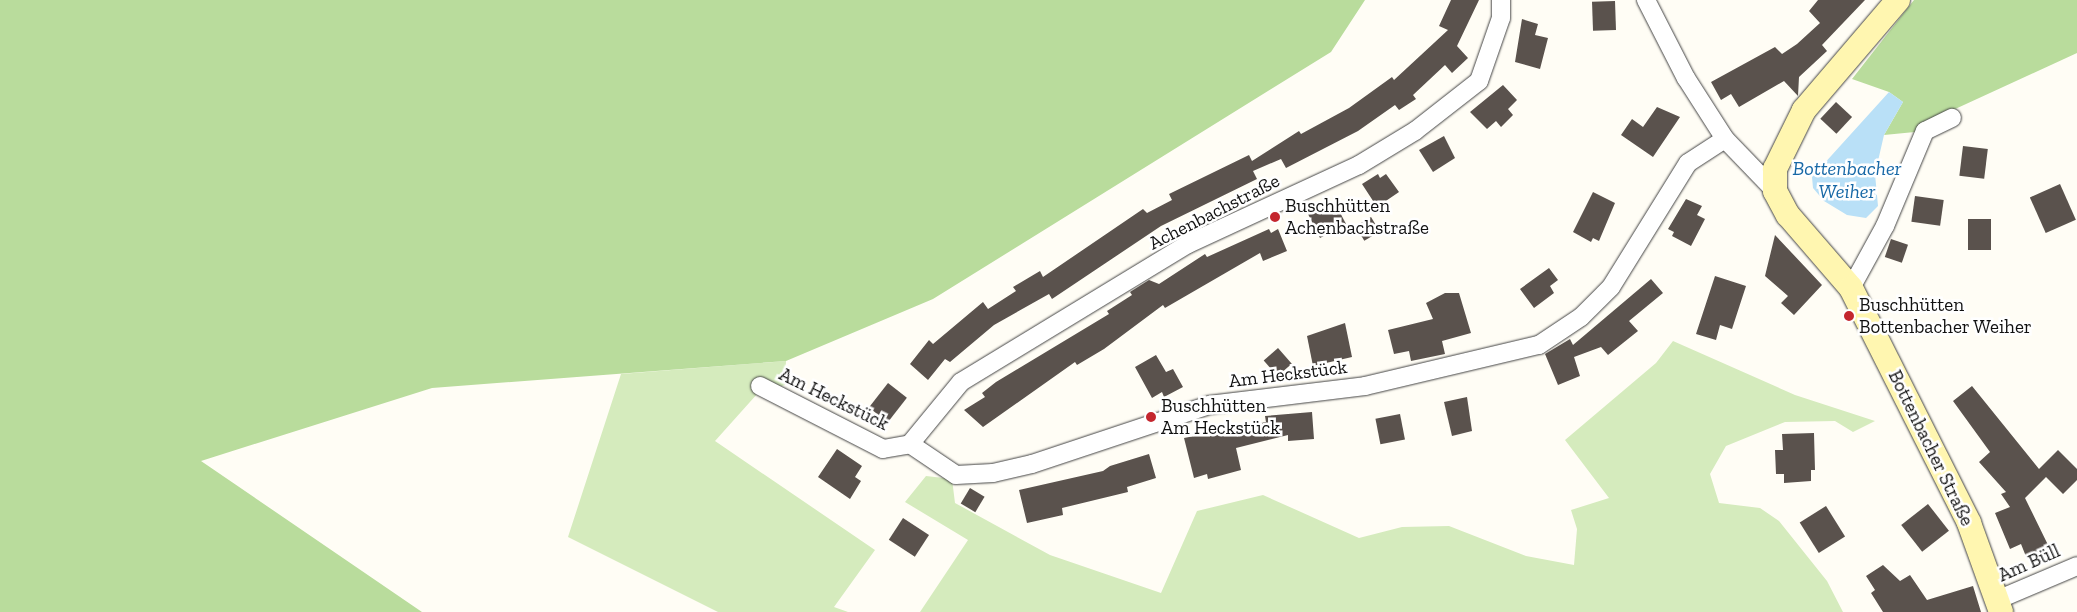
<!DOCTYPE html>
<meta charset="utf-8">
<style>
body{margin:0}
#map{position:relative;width:2077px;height:612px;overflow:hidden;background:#fffdf5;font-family:"Zilla Slab",serif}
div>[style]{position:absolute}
.green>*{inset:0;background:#d5ebbd}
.forest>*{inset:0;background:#b9dc9c}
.water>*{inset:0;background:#b9e0f7}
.building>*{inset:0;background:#5a524d;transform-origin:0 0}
.roads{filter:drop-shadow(0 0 1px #444) drop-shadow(0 0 1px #444)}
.street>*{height:18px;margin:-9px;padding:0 9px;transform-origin:9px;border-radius:9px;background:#fff}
.secondary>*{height:24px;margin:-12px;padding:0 12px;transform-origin:12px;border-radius:12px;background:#fff6b0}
.dots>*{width:14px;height:14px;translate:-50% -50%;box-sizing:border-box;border:2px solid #fff;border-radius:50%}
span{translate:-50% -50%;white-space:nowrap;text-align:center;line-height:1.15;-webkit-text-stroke:5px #fff;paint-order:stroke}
.poi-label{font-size:19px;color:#111}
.left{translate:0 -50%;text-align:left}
.street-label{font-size:19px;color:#111}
.water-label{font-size:20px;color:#1768a6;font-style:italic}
</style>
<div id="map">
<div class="green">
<i style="clip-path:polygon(1673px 341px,1795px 395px,1875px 421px,1853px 432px,1835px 421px,1785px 422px,1726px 446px,1710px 474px,1719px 503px,1760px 508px,1779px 521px,1827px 581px,1843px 612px,920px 612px,968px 540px,905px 502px,926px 476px,952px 479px,955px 503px,1050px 555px,1161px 593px,1197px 511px,1263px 495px,1359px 538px,1402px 527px,1449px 526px,1526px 556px,1574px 565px,1577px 529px,1571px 510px,1609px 498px,1565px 440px,1656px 363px)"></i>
<i style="clip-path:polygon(786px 361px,785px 385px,758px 393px,715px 441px,875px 550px,834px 607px,848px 612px,718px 612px,568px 537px,621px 374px)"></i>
</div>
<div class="forest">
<i style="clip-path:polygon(0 0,1365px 0,1331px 52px,933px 299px,786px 361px,432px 388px,201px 461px,422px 612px,0 612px)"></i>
<i style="clip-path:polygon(1914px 0,2077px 0,2077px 53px,1953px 110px,1925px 131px,1884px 135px,1903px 102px,1889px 92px,1852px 79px)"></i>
</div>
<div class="water">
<i style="clip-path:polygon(1889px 92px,1903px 102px,1884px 135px,1875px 174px,1878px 206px,1866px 218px,1847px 215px,1824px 201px,1813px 188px,1812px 177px)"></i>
</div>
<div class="building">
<i style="clip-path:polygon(1451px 0,1479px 0,1457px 46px,1468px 58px,1452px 73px,1445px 65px,1413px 95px,1416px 99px,1399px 110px,1395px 105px,1358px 131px,1286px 168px,1281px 159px,1253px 171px,1257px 179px,1161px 226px,1052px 299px,1049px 294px,994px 325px,950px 362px,945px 359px,928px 380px,910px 364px,929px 340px,933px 344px,983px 302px,988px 309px,1016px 291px,1013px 287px,1040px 271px,1043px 277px,1143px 209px,1147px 213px,1172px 200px,1169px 194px,1249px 155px,1252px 161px,1299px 131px,1301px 134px,1349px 108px,1392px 77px,1394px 80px,1448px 30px,1439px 26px)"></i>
<i style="clip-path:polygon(1818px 0,1865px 0,1822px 45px,1827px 51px,1799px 77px,1798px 96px,1784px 81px,1739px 107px,1731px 94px,1721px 100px,1711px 82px,1775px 47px,1782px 54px,1797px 44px,1820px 23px,1809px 11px)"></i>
<i style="left:1615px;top:1px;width:29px;height:23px;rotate:88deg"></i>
<i style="clip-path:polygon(1522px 19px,1538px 24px,1535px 35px,1548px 38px,1540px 69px,1515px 62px)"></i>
<i style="clip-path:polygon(1503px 85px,1517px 100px,1508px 109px,1513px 115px,1501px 127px,1496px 121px,1487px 129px,1470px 112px)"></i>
<i style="left:1836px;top:102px;width:22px;height:23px;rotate:43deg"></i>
<i style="clip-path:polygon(1657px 107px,1680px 117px,1653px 157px,1621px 135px,1632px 119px,1643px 127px)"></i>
<i style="clip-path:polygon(1444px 136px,1455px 158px,1433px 172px,1419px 150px)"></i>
<i style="left:1963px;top:146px;width:25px;height:30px;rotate:7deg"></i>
<i style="clip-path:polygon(1378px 174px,1380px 178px,1386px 174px,1399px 192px,1377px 207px,1362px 184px)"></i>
<i style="left:2060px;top:184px;width:39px;height:33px;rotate:66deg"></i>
<i style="clip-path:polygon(1593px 192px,1615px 203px,1599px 241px,1593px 238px,1591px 242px,1573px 232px)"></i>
<i style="left:1915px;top:196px;width:29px;height:26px;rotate:8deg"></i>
<i style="clip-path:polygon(1686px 199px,1702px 206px,1697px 215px,1705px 219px,1691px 246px,1672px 236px,1674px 232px,1668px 229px)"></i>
<i style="clip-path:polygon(1335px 203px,1346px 224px,1320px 238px,1307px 212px)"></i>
<i style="left:1371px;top:217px;width:17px;height:18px;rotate:59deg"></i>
<i style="left:1968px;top:219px;width:23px;height:31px"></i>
<i style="clip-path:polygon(1269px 229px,1271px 233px,1278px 229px,1287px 251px,1263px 261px,1260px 253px,1165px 308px,1163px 305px,1104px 349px,1077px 365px,1075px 362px,983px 427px,964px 410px,985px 397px,982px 393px,996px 382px,1109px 314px,1107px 311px,1132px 295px,1130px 292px,1149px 280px,1159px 284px,1205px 254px,1207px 257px)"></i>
<i style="clip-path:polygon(1775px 235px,1822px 285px,1794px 315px,1781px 303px,1788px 296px,1765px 276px)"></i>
<i style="left:1891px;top:239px;width:18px;height:19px;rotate:19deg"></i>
<i style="clip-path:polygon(1549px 268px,1558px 280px,1550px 286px,1554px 293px,1534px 308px,1520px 289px)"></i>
<i style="clip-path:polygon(1715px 276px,1746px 286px,1732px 329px,1720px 325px,1716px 340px,1696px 334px)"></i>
<i style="clip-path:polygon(1651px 279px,1663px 293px,1629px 321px,1638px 331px,1608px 355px,1601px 347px,1574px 357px,1580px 376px,1558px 385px,1545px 354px,1570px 339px,1573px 345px)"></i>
<i style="clip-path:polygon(1445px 293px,1459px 293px,1471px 333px,1442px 341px,1445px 354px,1411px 361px,1409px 351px,1394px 354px,1388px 330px,1433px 319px,1426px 303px)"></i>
<i style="clip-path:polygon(1345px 323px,1352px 357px,1313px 366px,1307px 336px)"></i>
<i style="left:1278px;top:348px;width:21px;height:19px;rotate:49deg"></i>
<i style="clip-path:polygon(1156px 355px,1166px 372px,1173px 369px,1183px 387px,1164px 397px,1162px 392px,1152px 398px,1135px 367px)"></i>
<i style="left:888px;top:383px;width:24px;height:31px;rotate:38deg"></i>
<i style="clip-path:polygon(1972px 386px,2039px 469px,2058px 450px,2077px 469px,2077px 480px,2063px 494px,2046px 477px,2025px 498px,2049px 547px,2027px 559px,2021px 544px,2010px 549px,1995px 513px,2010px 507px,2001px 494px,2006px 492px,1979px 462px,1990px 452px,1953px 401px)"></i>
<i style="clip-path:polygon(1467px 397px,1472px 431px,1452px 436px,1444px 402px)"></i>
<i style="clip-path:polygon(1312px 412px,1314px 439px,1288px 441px,1288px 435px,1236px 448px,1241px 470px,1208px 479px,1207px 474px,1194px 478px,1184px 438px,1266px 422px,1265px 416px)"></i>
<i style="left:1400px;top:414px;width:26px;height:25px;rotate:79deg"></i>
<i style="clip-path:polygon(1814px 433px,1815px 470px,1811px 470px,1811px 481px,1784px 483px,1784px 474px,1776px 474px,1775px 450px,1783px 450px,1782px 434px)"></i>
<i style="clip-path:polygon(837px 449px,862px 466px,855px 477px,861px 481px,850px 499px,818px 477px)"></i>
<i style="clip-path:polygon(1149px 454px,1156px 478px,1127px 487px,1128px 492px,1062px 508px,1063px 515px,1027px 523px,1019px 490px,1103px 471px,1110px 466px)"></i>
<i style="left:970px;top:488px;width:17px;height:18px;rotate:31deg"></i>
<i style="left:1928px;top:504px;width:34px;height:34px;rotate:52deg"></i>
<i style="left:1826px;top:506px;width:36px;height:31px;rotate:58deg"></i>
<i style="left:903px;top:518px;width:31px;height:26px;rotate:33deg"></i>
<i style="clip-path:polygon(1883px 565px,1900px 581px,1910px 575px,1927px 600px,1973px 586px,1981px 612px,1883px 612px,1871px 593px,1875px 590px,1866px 576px)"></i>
</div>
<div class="roads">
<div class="street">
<i style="left:1646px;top:0;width:88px;rotate:62.9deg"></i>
<i style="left:1686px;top:78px;width:72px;rotate:57.4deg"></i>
<i style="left:1725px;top:139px;width:72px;rotate:46.1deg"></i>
<i style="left:1851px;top:288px;width:71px;rotate:-61.3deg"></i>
<i style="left:1885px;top:226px;width:103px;rotate:-67.2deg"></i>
<i style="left:1925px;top:131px;width:30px;rotate:-26deg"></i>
<i style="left:760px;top:386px;width:138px;rotate:27.1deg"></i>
<i style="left:883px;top:449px;width:27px;rotate:-10deg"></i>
<i style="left:910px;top:444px;width:55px;rotate:34deg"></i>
<i style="left:956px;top:475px;width:37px;rotate:-3deg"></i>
<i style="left:993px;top:473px;width:40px;rotate:-13deg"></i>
<i style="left:1032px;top:464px;width:187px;rotate:-18.4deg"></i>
<i style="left:1209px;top:405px;width:157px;rotate:-6.9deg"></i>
<i style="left:1365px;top:386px;width:179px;rotate:-13.3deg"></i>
<i style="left:1539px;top:345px;width:50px;rotate:-33.7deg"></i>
<i style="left:1581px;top:317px;width:42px;rotate:-45deg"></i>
<i style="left:1611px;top:287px;width:146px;rotate:-58.2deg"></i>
<i style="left:1688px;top:163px;width:44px;rotate:-33deg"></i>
<i style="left:910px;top:444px;width:80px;rotate:-50.6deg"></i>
<i style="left:961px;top:382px;width:266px;rotate:-31.3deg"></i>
<i style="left:1188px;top:244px;width:188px;rotate:-24.8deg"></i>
<i style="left:1359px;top:165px;width:66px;rotate:-31.3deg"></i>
<i style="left:1415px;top:131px;width:81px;rotate:-38deg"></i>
<i style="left:1479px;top:81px;width:67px;rotate:-70.8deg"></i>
<i style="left:1501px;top:18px;width:18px;rotate:-90deg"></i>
<i style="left:1997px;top:600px;width:87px;rotate:-23deg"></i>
</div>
<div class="secondary">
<i style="left:1898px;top:0;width:145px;rotate:130.5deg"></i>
<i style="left:1804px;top:110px;width:66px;rotate:116.2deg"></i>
<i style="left:1775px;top:169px;width:22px;rotate:90deg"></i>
<i style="left:1775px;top:191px;width:27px;rotate:62deg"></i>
<i style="left:1788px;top:215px;width:96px;rotate:49.2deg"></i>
<i style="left:1851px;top:288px;width:263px;rotate:63.3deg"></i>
<i style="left:1969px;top:523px;width:95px;rotate:70.2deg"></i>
</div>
</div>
<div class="dots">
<i style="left:1275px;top:217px;background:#c4262e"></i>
<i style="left:1849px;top:316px;background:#c4262e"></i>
<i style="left:1151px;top:417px;background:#c4262e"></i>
</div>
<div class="poi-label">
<span class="left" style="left:1285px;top:217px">Buschhütten<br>Achenbachstraße</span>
<span class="left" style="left:1859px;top:316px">Buschhütten<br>Bottenbacher Weiher</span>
<span class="left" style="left:1161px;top:417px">Buschhütten<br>Am Heckstück</span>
</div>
<div class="street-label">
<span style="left:1214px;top:212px;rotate:-27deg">Achenbachstraße</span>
<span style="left:1288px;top:374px;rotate:-7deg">Am Heckstück</span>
<span style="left:834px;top:399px;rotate:26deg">Am Heckstück</span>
<span style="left:1931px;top:448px;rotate:64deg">Bottenbacher Straße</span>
<span style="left:2029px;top:563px;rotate:-24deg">Am Büll</span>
</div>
<div class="water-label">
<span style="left:1847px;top:180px">Bottenbacher<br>Weiher</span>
</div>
</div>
